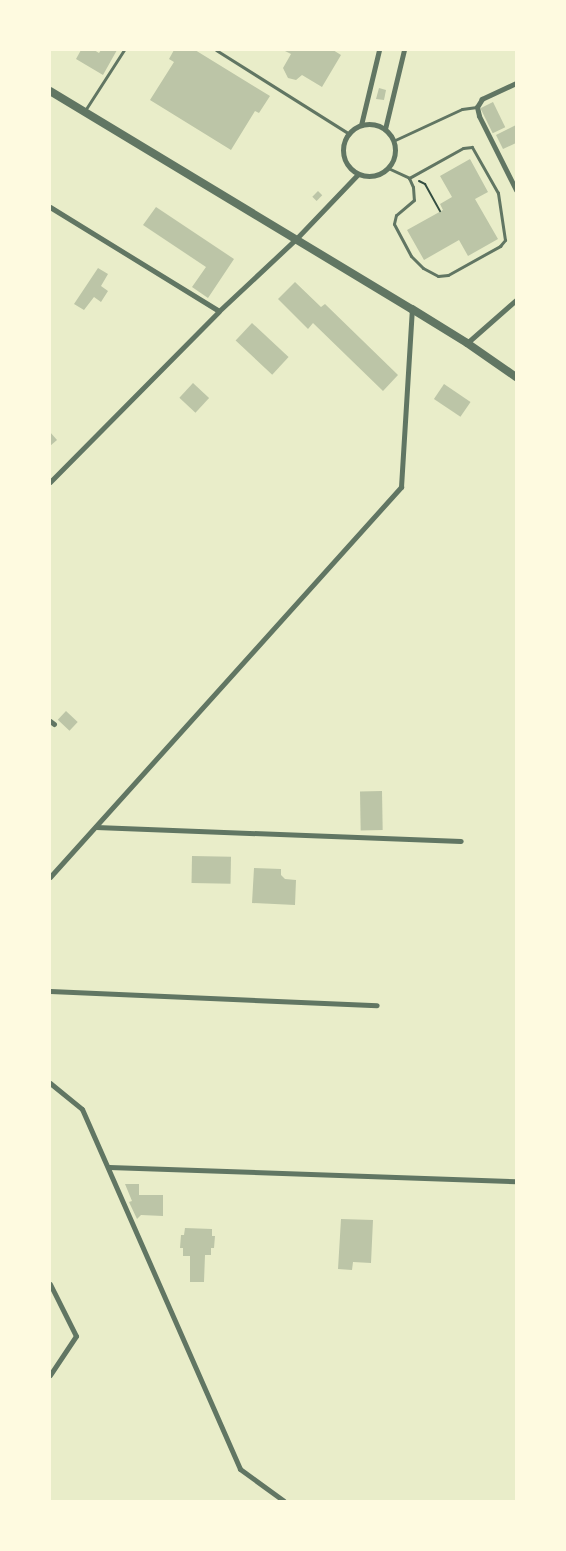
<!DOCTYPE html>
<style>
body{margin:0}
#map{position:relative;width:566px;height:1551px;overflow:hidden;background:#e9edc9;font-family:Helvetica,sans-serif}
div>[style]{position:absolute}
.building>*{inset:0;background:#bcc5a7;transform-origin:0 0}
.path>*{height:2px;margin:-1px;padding:0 1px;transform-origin:1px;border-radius:1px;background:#344e41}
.service>*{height:3px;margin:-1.5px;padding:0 1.5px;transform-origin:1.5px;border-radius:1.5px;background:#617663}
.minor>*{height:5px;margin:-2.5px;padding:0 2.5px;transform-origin:2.5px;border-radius:2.5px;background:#617663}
.minor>.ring{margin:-2.5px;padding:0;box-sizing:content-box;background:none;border:5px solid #617663;border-radius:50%}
.tertiary>*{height:8px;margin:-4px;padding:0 4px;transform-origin:4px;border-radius:4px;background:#617663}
span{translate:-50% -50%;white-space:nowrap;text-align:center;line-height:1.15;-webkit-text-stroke:4px #fefae0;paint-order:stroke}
.frame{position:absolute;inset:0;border:51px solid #fefae0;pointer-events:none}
</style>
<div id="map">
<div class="building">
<i style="clip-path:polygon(81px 50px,94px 50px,99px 53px,101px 50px,117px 50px,103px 75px,76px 59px)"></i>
<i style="clip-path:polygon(174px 50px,195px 50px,270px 96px,259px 113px,255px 111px,231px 150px,150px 100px,174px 62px,169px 59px)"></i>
<i style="clip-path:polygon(283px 50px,333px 50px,341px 55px,322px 87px,302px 75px,296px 80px,288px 78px,283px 68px,291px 54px)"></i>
<i style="clip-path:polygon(379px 88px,386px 90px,384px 100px,376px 99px)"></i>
<i style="left:493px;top:102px;width:28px;height:14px;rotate:64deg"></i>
<i style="clip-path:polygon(516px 125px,516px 143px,503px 149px,496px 135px)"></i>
<i style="clip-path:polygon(470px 159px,488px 192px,475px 199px,498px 239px,468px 256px,459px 240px,424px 260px,407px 230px,443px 210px,440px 204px,452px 197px,440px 176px)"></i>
<i style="left:318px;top:191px;width:6px;height:8px;rotate:45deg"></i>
<i style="clip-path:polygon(156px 207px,234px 259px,208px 298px,192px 287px,206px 267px,143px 225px)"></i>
<i style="clip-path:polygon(98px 268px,108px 274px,101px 286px,108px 291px,101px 302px,94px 297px,84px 310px,74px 304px)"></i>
<i style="clip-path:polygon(295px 282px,321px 307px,325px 304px,398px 375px,383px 391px,313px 323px,308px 329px,278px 299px)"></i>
<i style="left:252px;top:323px;width:50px;height:24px;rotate:43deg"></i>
<i style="left:193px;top:383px;width:22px;height:20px;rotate:43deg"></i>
<i style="left:444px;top:384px;width:32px;height:18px;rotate:34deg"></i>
<i style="clip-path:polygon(50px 432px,57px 440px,50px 446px)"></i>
<i style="left:66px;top:711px;width:16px;height:12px;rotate:43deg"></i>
<i style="left:382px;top:791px;width:39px;height:22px;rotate:89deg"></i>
<i style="left:192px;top:856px;width:39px;height:27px;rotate:1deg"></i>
<i style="clip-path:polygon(254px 868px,281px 869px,281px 875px,285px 879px,296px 880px,295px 905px,252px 903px)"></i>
<i style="clip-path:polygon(125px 1184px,139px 1184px,139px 1195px,163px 1195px,163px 1216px,141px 1215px,137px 1219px,129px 1202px,132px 1201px)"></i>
<i style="clip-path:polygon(341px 1219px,373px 1220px,371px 1263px,353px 1262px,352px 1270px,338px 1269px)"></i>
<i style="clip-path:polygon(185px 1228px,212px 1229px,212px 1236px,215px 1236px,214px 1248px,211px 1248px,211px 1255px,205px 1255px,204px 1282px,190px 1282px,190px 1256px,183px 1256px,183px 1248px,180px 1248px,181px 1235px,184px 1235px)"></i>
</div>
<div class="path">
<i style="left:419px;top:181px;width:7px;rotate:27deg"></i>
<i style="left:425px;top:184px;width:31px;rotate:61deg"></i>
</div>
<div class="service">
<i style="left:216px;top:50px;width:156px;rotate:32.2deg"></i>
<i style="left:84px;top:112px;width:74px;rotate:-57.2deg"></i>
<i style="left:393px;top:141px;width:76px;rotate:-24.9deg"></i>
<i style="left:462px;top:109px;width:15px;rotate:-8deg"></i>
<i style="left:388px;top:168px;width:23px;rotate:25deg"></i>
<i style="left:409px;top:178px;width:10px;rotate:66deg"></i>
<i style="left:413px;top:187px;width:13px;rotate:86deg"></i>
<i style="left:414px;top:200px;width:23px;rotate:140deg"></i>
<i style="left:396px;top:215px;width:9px;rotate:103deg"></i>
<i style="left:394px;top:224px;width:36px;rotate:62deg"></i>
<i style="left:411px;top:256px;width:17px;rotate:45deg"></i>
<i style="left:423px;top:268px;width:17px;rotate:28deg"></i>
<i style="left:438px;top:276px;width:10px;rotate:-6deg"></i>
<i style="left:448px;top:275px;width:60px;rotate:-29.1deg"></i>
<i style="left:500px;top:246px;width:8px;rotate:-50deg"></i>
<i style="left:505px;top:240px;width:48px;rotate:-98.5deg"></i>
<i style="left:498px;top:193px;width:53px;rotate:-119.5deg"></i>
<i style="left:472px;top:147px;width:9px;rotate:174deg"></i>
<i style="left:463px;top:148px;width:62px;rotate:150.9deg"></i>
</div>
<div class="minor">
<i style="left:516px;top:83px;width:38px;rotate:155deg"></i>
<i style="left:482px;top:99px;width:9px;rotate:122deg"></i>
<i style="left:477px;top:107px;width:9px;rotate:77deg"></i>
<i style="left:479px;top:116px;width:83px;rotate:63.4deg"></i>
<i class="ring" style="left:343px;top:124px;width:47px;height:47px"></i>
<i style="left:361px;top:125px;width:77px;rotate:-76.5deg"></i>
<i style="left:385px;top:129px;width:81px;rotate:-76.5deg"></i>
<i style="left:50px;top:207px;width:198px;rotate:31.6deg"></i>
<i style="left:467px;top:343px;width:65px;rotate:-41.3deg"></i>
<i style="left:50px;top:482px;width:240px;rotate:-45.3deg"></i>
<i style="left:219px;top:311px;width:104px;rotate:-43.1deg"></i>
<i style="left:295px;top:240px;width:91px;rotate:-46.3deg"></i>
<i style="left:50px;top:721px;width:5px;rotate:37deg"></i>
<i style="left:96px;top:827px;width:365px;rotate:2.2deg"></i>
<i style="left:50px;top:877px;width:525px;rotate:-48.01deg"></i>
<i style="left:401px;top:487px;width:178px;rotate:-86.5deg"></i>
<i style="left:50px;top:991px;width:327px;rotate:2.5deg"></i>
<i style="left:50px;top:1083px;width:41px;rotate:39.1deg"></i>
<i style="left:82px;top:1109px;width:393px;rotate:66.3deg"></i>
<i style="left:240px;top:1469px;width:54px;rotate:36deg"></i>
<i style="left:109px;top:1167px;width:407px;rotate:2deg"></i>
<i style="left:50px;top:1284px;width:58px;rotate:63.4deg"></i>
<i style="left:76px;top:1336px;width:47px;rotate:123.7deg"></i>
</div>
<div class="tertiary">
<i style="left:50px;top:91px;width:423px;rotate:31.1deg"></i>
<i style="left:412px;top:309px;width:65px;rotate:31.7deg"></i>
<i style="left:467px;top:343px;width:60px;rotate:34.8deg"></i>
</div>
<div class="frame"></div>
</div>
